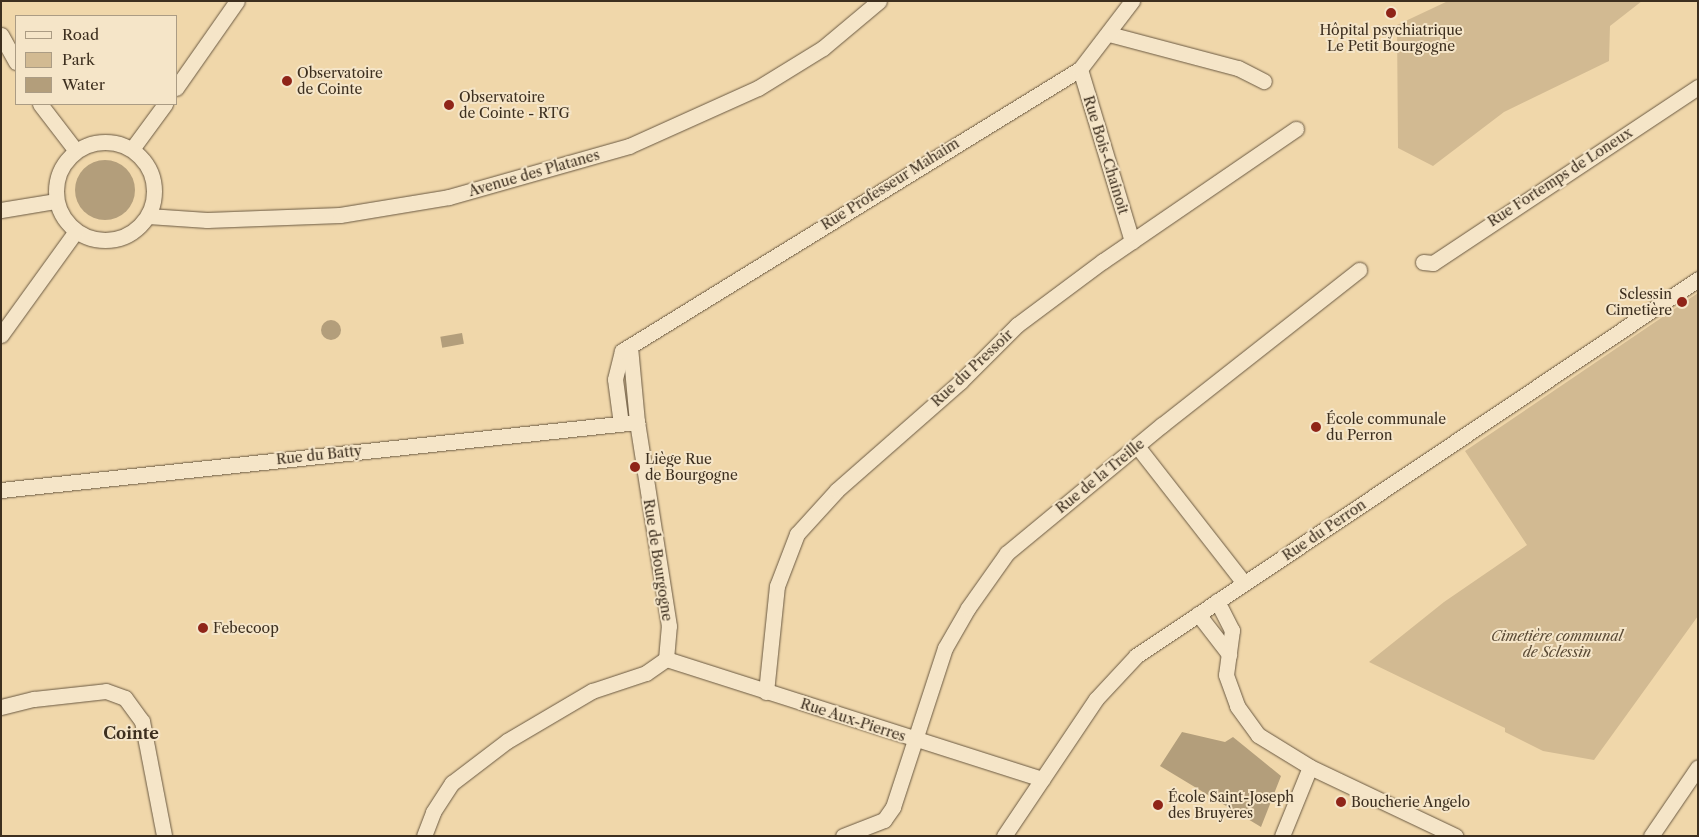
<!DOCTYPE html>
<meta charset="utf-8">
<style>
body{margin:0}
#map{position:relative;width:1699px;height:837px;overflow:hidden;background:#f0d7aa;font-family:"Libre Caslon Text",serif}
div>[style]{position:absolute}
.green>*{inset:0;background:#d2ba92}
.water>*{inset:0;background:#b39e7b;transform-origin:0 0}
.round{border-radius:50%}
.roads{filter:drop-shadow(0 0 1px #6a5942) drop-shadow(0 0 1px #6a5942)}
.minor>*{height:15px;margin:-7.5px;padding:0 7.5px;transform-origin:7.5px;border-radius:7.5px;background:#f5e5c8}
.minor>.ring{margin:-7.5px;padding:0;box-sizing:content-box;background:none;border:15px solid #f5e5c8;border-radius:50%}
.dots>*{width:14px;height:14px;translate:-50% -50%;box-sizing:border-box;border:2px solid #f5e5c8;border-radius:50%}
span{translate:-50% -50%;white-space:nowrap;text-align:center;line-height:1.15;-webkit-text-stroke:4px #f5e5c8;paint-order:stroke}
.poi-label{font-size:14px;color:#3d2f1f}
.left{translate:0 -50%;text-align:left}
.right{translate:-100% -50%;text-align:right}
.street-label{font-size:14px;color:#3d2f1f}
.park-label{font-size:14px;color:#5b4b36;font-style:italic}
.quarter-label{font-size:16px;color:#3d2f1f;font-weight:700}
.frame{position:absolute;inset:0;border:2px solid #3d2f1f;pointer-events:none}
.legend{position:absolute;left:15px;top:15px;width:162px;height:90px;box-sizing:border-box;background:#f5e5c8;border:1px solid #ab9c84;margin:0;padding:6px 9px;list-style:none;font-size:15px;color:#3d2f1f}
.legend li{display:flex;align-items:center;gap:10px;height:25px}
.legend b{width:25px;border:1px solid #ab9c84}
</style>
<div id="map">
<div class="green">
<i style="clip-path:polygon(1448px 1px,1642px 1px,1610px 26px,1609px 61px,1504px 112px,1433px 166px,1398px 148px,1397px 25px)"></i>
<i style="clip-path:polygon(1698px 293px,1698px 616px,1594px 760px,1543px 751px,1505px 732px,1505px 728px,1369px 662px,1444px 602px,1527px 545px,1465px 451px)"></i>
</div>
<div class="water">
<i class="round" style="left:75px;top:160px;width:60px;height:60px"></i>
<i class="round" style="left:321px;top:320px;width:20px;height:20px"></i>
<i style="left:462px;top:333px;width:11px;height:22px;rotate:80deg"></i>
<i style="clip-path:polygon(1182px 732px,1225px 742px,1233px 737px,1281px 776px,1261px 827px,1160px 766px)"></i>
</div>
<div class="roads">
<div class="minor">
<i style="left:1109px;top:34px;width:133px;rotate:14.8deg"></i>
<i style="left:1238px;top:68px;width:29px;rotate:27deg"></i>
<i style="left:1px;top:35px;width:31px;rotate:61deg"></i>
<i style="left:1080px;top:69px;width:180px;rotate:73.2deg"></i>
<i style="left:176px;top:88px;width:106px;rotate:-55deg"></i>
<i style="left:40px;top:104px;width:59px;rotate:52.5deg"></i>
<i class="ring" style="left:56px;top:142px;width:83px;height:83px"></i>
<i style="left:132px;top:149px;width:56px;rotate:-53.7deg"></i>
<i style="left:1px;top:210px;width:56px;rotate:-9.3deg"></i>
<i style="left:148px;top:216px;width:59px;rotate:3.9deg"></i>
<i style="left:207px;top:220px;width:133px;rotate:-2.2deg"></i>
<i style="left:340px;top:215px;width:110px;rotate:-9.4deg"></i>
<i style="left:449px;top:197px;width:187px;rotate:-15.8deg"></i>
<i style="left:629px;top:146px;width:141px;rotate:-24.2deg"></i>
<i style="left:758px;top:88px;width:76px;rotate:-31.6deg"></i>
<i style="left:823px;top:48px;width:73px;rotate:-40deg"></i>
<i style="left:1423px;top:262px;width:10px;rotate:6deg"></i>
<i style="left:1433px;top:263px;width:318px;rotate:-33.6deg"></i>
<i style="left:1px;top:335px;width:128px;rotate:-54.2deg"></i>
<i style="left:621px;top:424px;width:45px;rotate:-97.6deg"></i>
<i style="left:615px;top:379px;width:29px;rotate:-76deg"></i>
<i style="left:622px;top:351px;width:538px;rotate:-31.62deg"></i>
<i style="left:1080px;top:69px;width:86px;rotate:-52.6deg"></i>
<i style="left:1137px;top:446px;width:174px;rotate:52deg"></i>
<i style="left:1px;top:490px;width:640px;rotate:-6.1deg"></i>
<i style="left:1217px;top:601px;width:33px;rotate:63deg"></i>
<i style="left:1232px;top:630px;width:45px;rotate:97.6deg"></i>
<i style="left:1226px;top:675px;width:33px;rotate:70deg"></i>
<i style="left:1237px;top:706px;width:36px;rotate:54deg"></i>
<i style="left:1258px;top:735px;width:61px;rotate:31.6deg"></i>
<i style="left:1310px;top:767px;width:161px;rotate:25.4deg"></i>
<i style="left:1198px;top:614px;width:51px;rotate:52.2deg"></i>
<i style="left:666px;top:659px;width:395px;rotate:17.7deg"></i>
<i style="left:766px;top:692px;width:107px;rotate:-84.1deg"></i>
<i style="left:777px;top:586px;width:56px;rotate:-69deg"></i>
<i style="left:797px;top:534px;width:59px;rotate:-47.7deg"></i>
<i style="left:837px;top:490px;width:164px;rotate:-41.3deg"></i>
<i style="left:960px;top:382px;width:81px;rotate:-45deg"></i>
<i style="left:1017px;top:325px;width:107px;rotate:-36.7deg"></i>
<i style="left:1103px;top:261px;width:234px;rotate:-34.4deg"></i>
<i style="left:1px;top:707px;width:34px;rotate:-14deg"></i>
<i style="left:34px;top:699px;width:72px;rotate:-6.3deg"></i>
<i style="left:106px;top:691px;width:20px;rotate:20deg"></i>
<i style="left:125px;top:698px;width:29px;rotate:54deg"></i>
<i style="left:142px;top:721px;width:116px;rotate:79.1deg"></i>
<i style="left:424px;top:836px;width:26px;rotate:-69deg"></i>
<i style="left:433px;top:812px;width:35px;rotate:-57deg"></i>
<i style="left:452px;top:783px;width:69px;rotate:-37.4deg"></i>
<i style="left:507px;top:741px;width:99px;rotate:-30.5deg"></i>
<i style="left:592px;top:691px;width:57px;rotate:-18.4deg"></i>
<i style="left:646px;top:673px;width:24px;rotate:-35deg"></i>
<i style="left:666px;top:659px;width:33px;rotate:-85deg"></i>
<i style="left:669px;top:626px;width:206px;rotate:-98.9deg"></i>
<i style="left:637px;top:422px;width:76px;rotate:-95.3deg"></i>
<i style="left:843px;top:836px;width:44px;rotate:-21.3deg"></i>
<i style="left:884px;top:820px;width:16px;rotate:-55deg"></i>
<i style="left:893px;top:807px;width:167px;rotate:-71.9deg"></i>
<i style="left:945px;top:648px;width:46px;rotate:-60.1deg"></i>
<i style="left:968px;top:608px;width:67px;rotate:-54.7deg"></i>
<i style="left:1007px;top:553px;width:201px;rotate:-39.6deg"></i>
<i style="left:1162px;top:425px;width:251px;rotate:-38.2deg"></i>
<i style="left:1004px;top:836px;width:165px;rotate:-56.1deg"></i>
<i style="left:1096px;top:699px;width:59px;rotate:-47.1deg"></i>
<i style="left:1136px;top:656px;width:677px;rotate:-33.85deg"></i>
<i style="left:1282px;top:836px;width:74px;rotate:-67.9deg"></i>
<i style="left:1651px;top:836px;width:83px;rotate:-55.7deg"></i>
</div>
</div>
<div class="dots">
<i style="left:1391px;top:13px;background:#8f2418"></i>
<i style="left:287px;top:81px;background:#8f2418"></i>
<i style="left:449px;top:105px;background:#8f2418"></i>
<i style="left:1682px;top:302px;background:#8f2418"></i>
<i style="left:1316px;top:427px;background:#8f2418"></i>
<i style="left:635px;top:467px;background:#8f2418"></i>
<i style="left:203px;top:628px;background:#8f2418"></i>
<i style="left:1341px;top:802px;background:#8f2418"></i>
<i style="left:1158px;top:805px;background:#8f2418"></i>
</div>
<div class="poi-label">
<span style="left:1391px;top:38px">Hôpital psychiatrique<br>Le Petit Bourgogne</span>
<span class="left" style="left:297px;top:81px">Observatoire<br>de Cointe</span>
<span class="left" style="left:459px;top:105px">Observatoire<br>de Cointe - RTG</span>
<span class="right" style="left:1672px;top:302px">Sclessin<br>Cimetière</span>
<span class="left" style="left:1326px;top:427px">École communale<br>du Perron</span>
<span class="left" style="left:645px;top:467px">Liège Rue<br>de Bourgogne</span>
<span class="left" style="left:213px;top:628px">Febecoop</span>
<span class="left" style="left:1168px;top:805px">École Saint-Joseph<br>des Bruyères</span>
<span class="left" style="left:1351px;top:802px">Boucherie Angelo</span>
</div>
<div class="street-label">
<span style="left:1106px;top:155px;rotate:73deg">Rue Bois-Chainoit</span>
<span style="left:534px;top:173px;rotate:-16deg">Avenue des Platanes</span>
<span style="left:1560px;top:177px;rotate:-33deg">Rue Fortemps de Loneux</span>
<span style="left:890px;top:184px;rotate:-32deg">Rue Professeur Mahaim</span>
<span style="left:972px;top:368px;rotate:-43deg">Rue du Pressoir</span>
<span style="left:319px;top:455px;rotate:-6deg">Rue du Batty</span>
<span style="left:1100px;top:476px;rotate:-39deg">Rue de la Treille</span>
<span style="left:1324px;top:530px;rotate:-34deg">Rue du Perron</span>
<span style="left:658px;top:560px;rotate:81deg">Rue de Bourgogne</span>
<span style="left:853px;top:720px;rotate:18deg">Rue Aux-Pierres</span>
</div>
<div class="park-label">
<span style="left:1557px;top:644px">Cimetière communal<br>de Sclessin</span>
</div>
<div class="quarter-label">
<span style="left:131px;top:733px">Cointe</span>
</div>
<div class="frame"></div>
<ul class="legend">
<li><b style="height:6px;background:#f5e5c8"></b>Road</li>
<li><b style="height:14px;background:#d2ba92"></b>Park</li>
<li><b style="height:14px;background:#b39e7b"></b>Water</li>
</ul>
</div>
